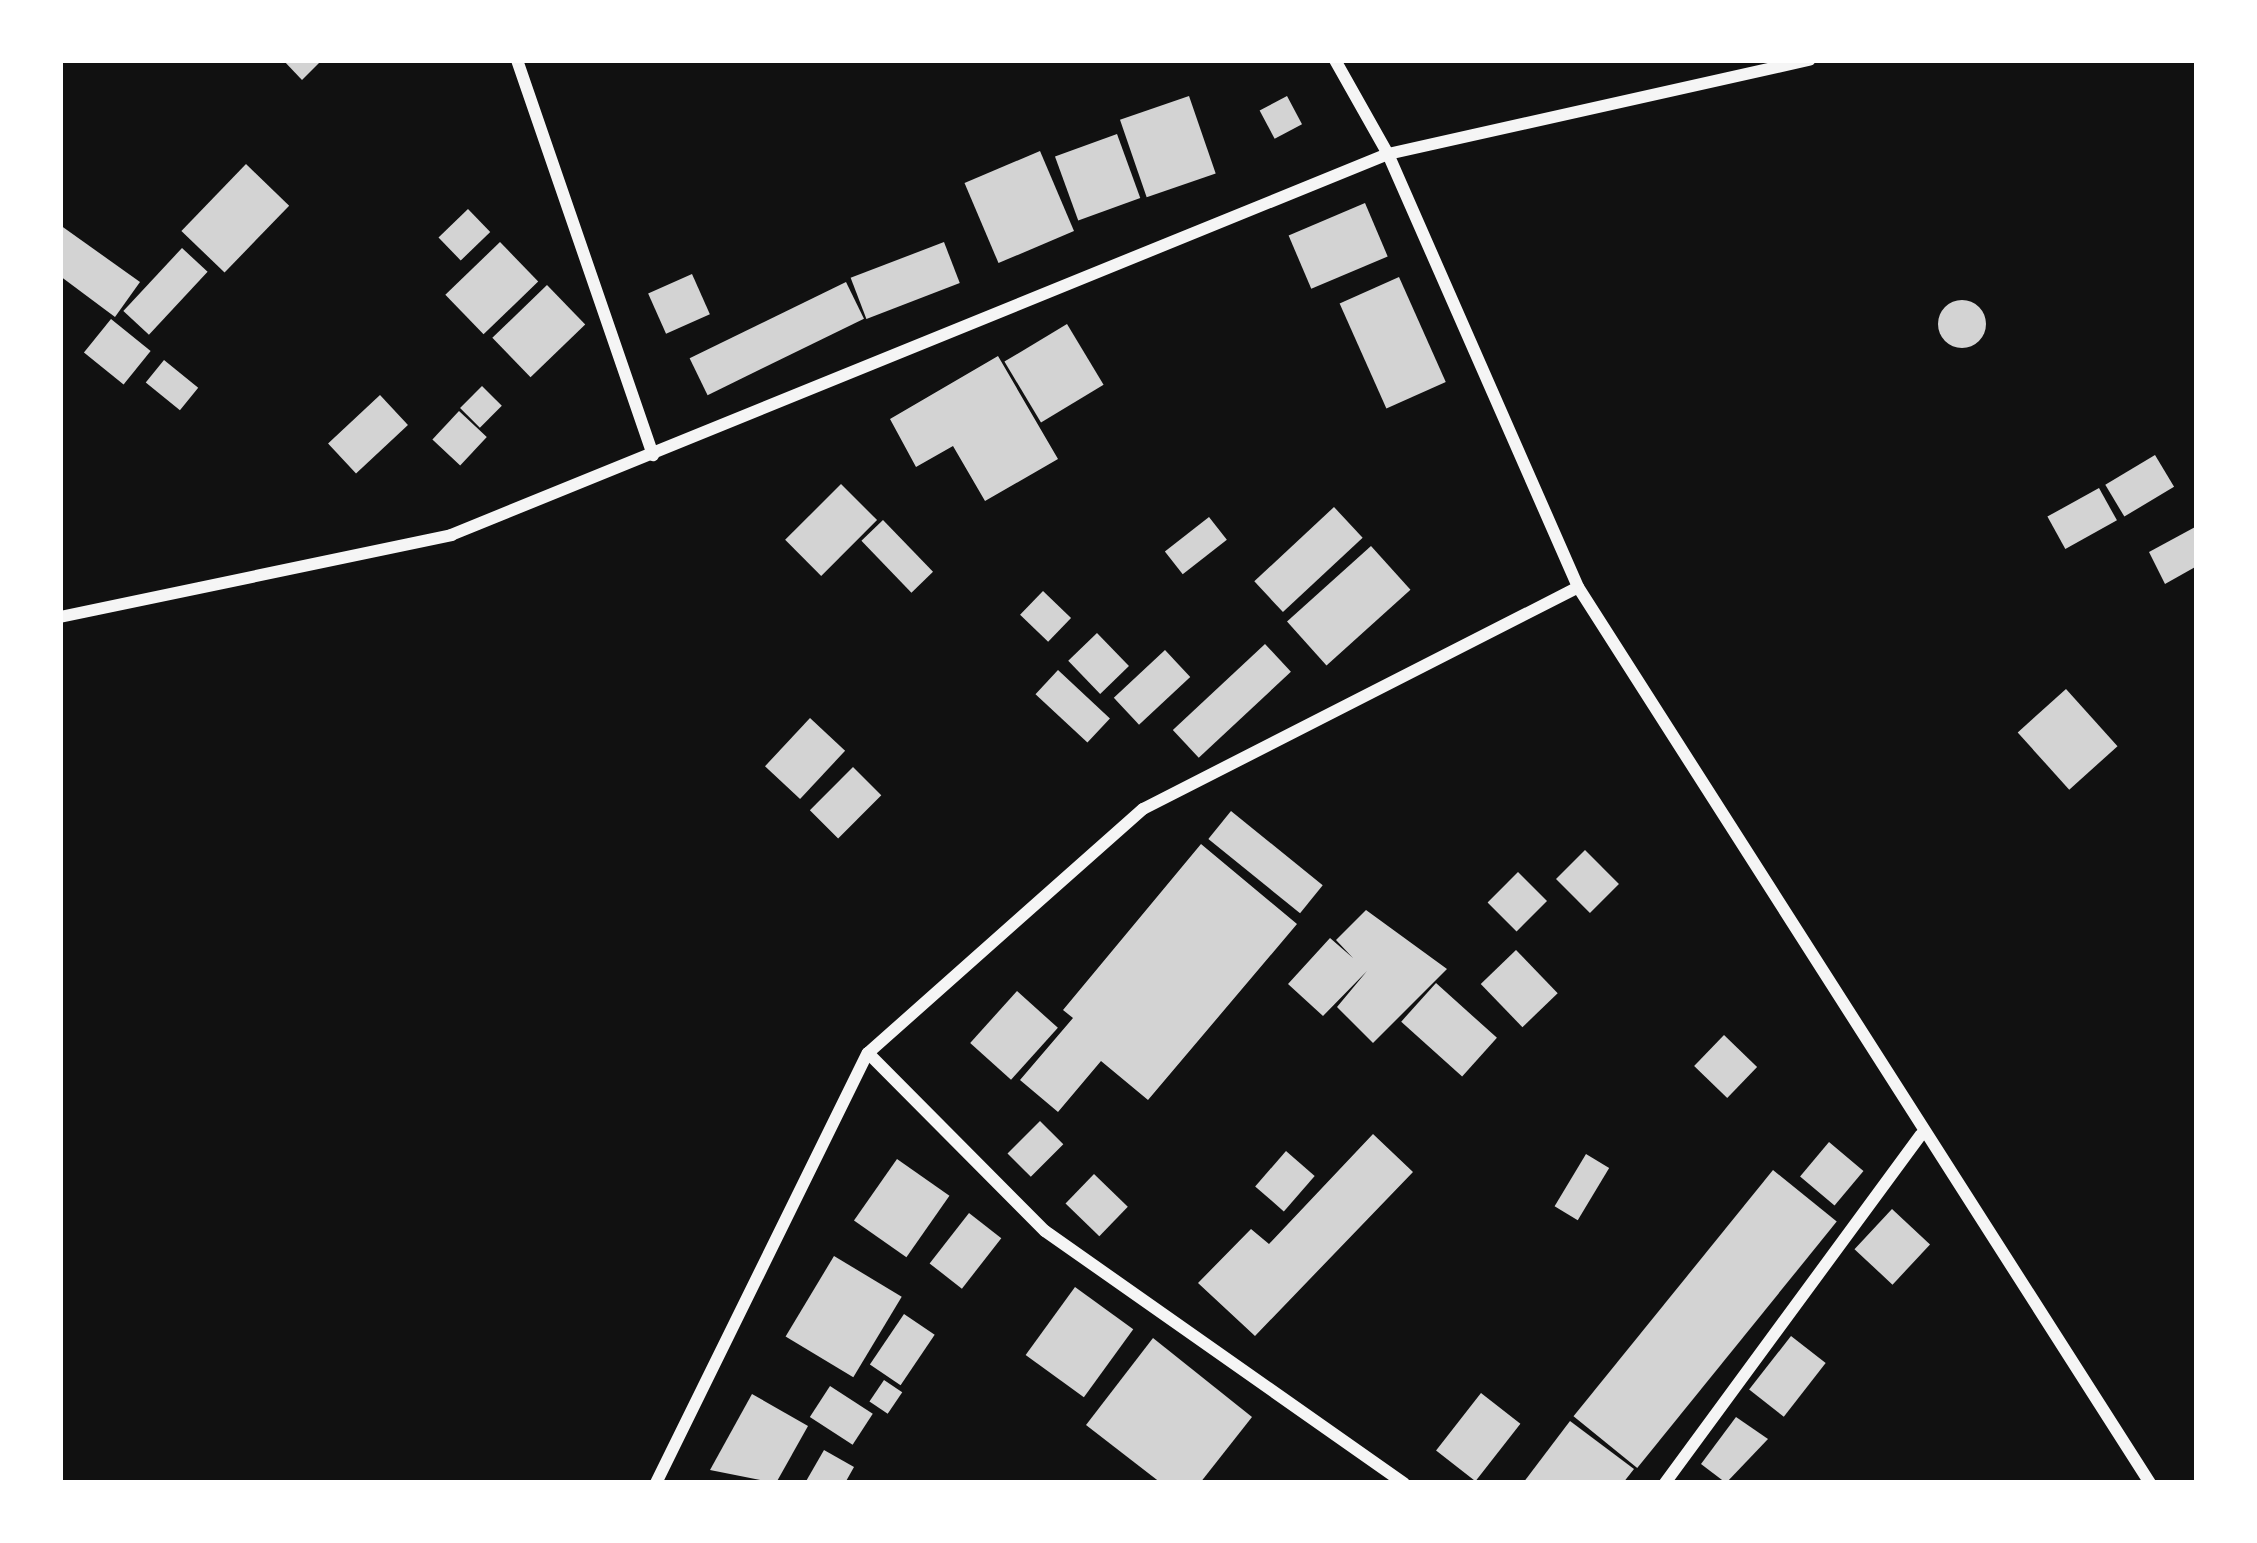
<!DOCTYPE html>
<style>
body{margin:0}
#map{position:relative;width:2257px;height:1543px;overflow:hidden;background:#111;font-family:Signika,sans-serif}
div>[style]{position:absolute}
.building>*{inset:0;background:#d3d3d3;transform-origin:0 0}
.round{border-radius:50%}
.minor>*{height:12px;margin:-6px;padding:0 6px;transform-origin:6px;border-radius:6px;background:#f5f5f5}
span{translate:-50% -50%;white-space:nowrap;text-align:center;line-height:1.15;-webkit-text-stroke:12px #fff;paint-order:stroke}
.frame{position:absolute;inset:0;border:63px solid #fff;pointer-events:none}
</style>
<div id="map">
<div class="building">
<i style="clip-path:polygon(283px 60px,322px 60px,302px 80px)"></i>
<i style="left:1189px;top:96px;width:82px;height:73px;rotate:71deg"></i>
<i style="left:1287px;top:96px;width:32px;height:31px;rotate:62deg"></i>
<i style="left:1117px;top:134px;width:68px;height:66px;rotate:70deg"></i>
<i style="left:1040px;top:151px;width:87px;height:82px;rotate:67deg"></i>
<i style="left:246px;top:164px;width:60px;height:93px;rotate:44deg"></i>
<i style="left:1365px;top:203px;width:58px;height:83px;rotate:67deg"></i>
<i style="left:468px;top:209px;width:32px;height:41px;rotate:46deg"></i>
<i style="clip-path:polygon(60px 225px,140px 282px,115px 317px,60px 276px)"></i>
<i style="left:500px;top:242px;width:55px;height:76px;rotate:46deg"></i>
<i style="left:944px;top:242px;width:44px;height:100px;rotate:69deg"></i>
<i style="left:182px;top:248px;width:35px;height:86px;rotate:43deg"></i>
<i style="left:692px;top:274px;width:44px;height:48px;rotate:66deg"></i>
<i style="left:1399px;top:277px;width:115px;height:65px;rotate:66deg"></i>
<i style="left:846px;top:282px;width:41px;height:174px;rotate:64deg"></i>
<i style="left:547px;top:285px;width:55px;height:76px;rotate:46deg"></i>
<i class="round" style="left:1938px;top:300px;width:48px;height:48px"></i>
<i style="left:111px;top:319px;width:51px;height:43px;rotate:39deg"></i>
<i style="left:1067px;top:324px;width:71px;height:73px;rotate:59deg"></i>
<i style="clip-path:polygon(998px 356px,1058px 459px,985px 501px,953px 446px,916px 467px,890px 419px)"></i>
<i style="left:164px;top:360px;width:44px;height:29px;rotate:39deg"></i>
<i style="left:482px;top:386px;width:28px;height:31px;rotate:45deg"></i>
<i style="left:380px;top:395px;width:41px;height:71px;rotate:47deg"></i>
<i style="left:459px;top:411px;width:38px;height:39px;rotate:43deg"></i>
<i style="left:2155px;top:455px;width:37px;height:58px;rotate:59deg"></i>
<i style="left:841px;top:484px;width:51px;height:79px;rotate:45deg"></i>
<i style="left:2099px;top:488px;width:37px;height:59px;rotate:61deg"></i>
<i style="left:1334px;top:507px;width:42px;height:109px;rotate:47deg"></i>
<i style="left:1209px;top:517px;width:29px;height:56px;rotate:52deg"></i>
<i style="left:883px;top:520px;width:72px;height:30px;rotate:46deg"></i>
<i style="clip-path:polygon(2197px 526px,2197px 566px,2165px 584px,2149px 552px)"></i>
<i style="left:1371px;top:546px;width:59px;height:113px;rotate:48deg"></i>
<i style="left:1043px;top:591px;width:39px;height:33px;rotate:44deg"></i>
<i style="left:1097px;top:633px;width:46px;height:40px;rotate:46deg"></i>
<i style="left:1265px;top:644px;width:38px;height:126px;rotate:47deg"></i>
<i style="left:1165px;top:650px;width:37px;height:70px;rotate:47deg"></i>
<i style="left:1058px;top:670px;width:71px;height:33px;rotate:43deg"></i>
<i style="left:2066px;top:689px;width:77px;height:65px;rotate:48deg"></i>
<i style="left:810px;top:718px;width:48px;height:66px;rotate:43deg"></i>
<i style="left:853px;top:767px;width:40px;height:61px;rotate:45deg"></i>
<i style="left:1231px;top:811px;width:118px;height:36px;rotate:39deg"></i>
<i style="clip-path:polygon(1201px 844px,1297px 924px,1148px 1100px,1101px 1061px,1058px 1112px,1020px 1080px,1073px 1018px,1063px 1010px)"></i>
<i style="left:1585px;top:850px;width:48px;height:41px;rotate:45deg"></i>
<i style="left:1518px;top:872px;width:41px;height:43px;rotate:45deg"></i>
<i style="clip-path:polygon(1366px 910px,1447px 969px,1373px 1043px,1337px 1007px,1367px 971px,1323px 1016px,1288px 984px,1330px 938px,1353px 958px,1336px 940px)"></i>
<i style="left:1516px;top:950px;width:60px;height:49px;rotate:46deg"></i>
<i style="left:1436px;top:983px;width:82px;height:52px;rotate:42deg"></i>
<i style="left:1017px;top:991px;width:55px;height:70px;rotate:42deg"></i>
<i style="left:1724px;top:1035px;width:46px;height:43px;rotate:44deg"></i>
<i style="left:1040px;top:1121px;width:33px;height:46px;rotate:45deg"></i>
<i style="clip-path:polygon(1373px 1134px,1413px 1172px,1255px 1336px,1198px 1283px,1251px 1229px,1269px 1244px)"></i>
<i style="left:1829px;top:1142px;width:45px;height:45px;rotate:40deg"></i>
<i style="left:1286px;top:1151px;width:38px;height:47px;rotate:41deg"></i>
<i style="left:1586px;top:1154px;width:27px;height:61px;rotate:31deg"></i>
<i style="left:897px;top:1159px;width:64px;height:75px;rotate:35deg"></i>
<i style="left:1773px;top:1170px;width:82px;height:317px;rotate:39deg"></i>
<i style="left:1094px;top:1174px;width:47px;height:41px;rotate:44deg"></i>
<i style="left:1892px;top:1209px;width:52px;height:55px;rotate:43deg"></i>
<i style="left:969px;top:1213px;width:41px;height:64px;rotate:38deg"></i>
<i style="left:834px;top:1256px;width:79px;height:94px;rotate:31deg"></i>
<i style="left:1075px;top:1287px;width:72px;height:84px;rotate:36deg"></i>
<i style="left:904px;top:1314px;width:37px;height:61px;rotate:34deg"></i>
<i style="left:1791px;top:1336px;width:44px;height:68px;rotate:38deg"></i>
<i style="clip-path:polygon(1153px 1338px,1252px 1417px,1200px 1483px,1161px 1483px,1086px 1425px)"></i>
<i style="left:884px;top:1380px;width:22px;height:26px;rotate:34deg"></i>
<i style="left:830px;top:1386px;width:51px;height:37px;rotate:33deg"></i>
<i style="left:1481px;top:1393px;width:50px;height:73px;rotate:38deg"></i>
<i style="clip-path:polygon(752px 1394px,808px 1426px,776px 1483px,710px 1470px)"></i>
<i style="clip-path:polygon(1736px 1417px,1768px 1439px,1726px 1483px,1701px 1464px)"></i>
<i style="clip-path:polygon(1570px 1421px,1634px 1469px,1623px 1483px,1523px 1483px)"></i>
<i style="clip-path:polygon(824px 1450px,854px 1467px,845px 1483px,805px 1483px)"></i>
</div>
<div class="minor">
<i style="left:517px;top:60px;width:418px;rotate:71deg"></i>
<i style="left:1335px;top:60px;width:108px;rotate:60.6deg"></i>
<i style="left:1388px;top:154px;width:473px;rotate:66.3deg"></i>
<i style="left:1578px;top:587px;width:1063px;rotate:57.45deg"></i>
<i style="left:60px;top:617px;width:400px;rotate:-11.8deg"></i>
<i style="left:451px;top:535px;width:1011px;rotate:-22.13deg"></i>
<i style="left:1388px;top:154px;width:432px;rotate:-12.6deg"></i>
<i style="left:868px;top:1053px;width:251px;rotate:45.2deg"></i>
<i style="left:1045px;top:1231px;width:439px;rotate:35.1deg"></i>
<i style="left:656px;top:1483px;width:479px;rotate:-63.8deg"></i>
<i style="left:868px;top:1053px;width:368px;rotate:-41.6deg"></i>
<i style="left:1143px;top:809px;width:488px;rotate:-27deg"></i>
<i style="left:1665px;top:1483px;width:432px;rotate:-53.7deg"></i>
</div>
<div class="frame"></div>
</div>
